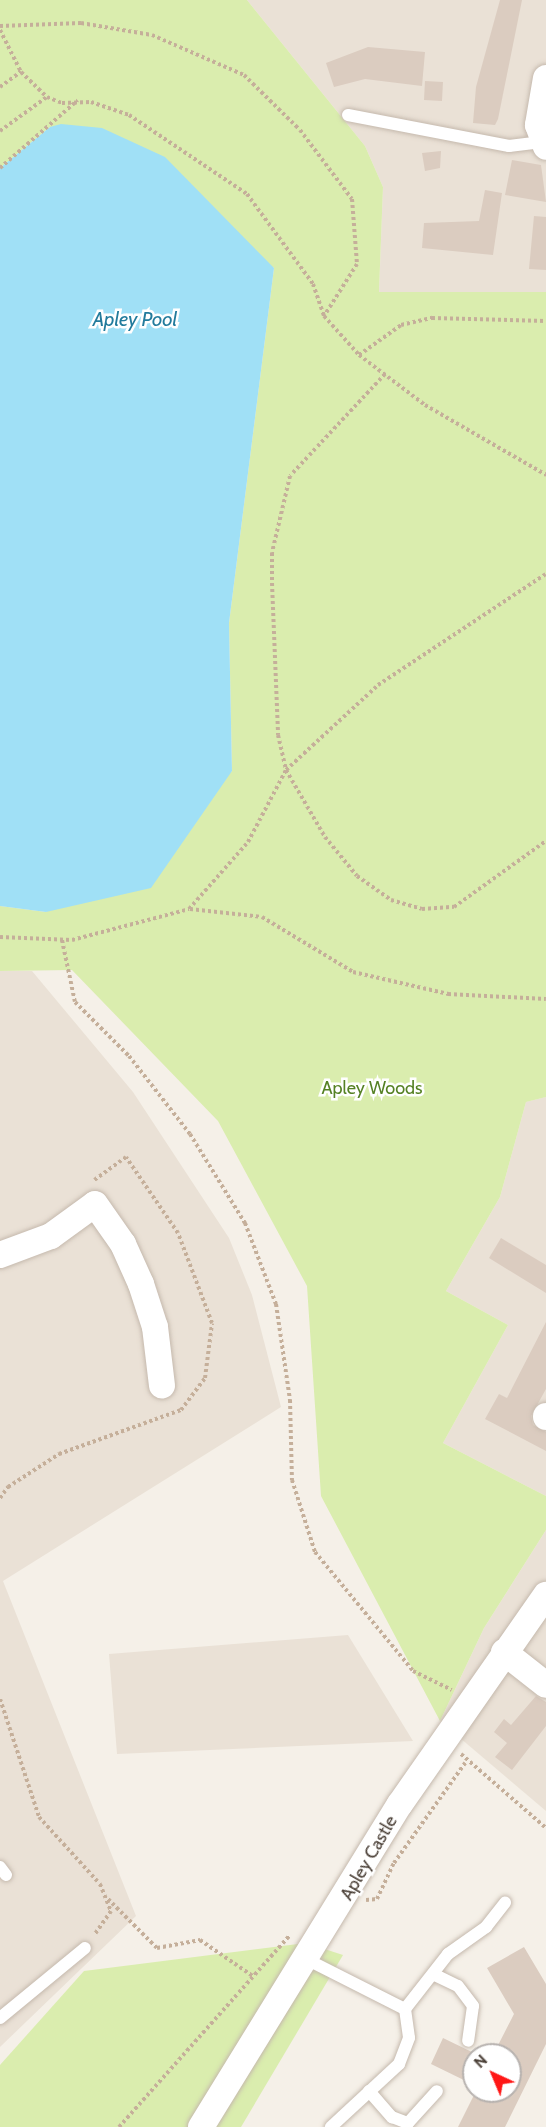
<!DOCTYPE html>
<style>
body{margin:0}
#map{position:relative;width:546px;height:2127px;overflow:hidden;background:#f5f0e8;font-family:Cabin,sans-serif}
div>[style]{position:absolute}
.residential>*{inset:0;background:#eae1d6}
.green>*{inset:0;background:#daedae}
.water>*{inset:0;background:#a0e0f6}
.building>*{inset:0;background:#dbccc0;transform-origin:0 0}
.path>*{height:4px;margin-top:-2px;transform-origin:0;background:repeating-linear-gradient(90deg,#c5af9a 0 3px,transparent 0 6px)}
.roads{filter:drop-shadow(0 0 2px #c5b9ad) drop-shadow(0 0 2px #c5b9ad)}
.lane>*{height:12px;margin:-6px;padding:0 6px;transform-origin:6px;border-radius:6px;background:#fff}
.street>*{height:26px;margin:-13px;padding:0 13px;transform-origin:13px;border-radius:13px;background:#fff}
span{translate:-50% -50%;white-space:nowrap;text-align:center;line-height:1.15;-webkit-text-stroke:5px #fff;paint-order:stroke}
.park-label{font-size:18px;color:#558124}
.street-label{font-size:18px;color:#4a3f36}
.water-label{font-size:20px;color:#227b9c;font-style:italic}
.north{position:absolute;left:462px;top:2043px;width:60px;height:60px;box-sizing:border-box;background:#fff;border:2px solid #b7b2af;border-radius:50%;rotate:316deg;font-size:16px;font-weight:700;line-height:24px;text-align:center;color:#4a3f36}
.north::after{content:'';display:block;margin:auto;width:21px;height:27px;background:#ff1716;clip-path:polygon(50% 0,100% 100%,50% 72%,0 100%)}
</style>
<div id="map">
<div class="residential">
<i style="clip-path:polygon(247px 0,546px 0,546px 292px,379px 293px,383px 187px,365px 146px)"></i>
<i style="clip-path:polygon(0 971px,32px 971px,133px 1092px,229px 1238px,252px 1295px,281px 1407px,3px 1581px,136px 1916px,0 2047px)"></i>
<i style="clip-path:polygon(546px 1097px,546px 1496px,443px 1443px,508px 1325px,446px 1291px,500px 1197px,526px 1102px)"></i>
<i style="clip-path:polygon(546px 1530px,546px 1811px,440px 1721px,484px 1628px)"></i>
<i style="clip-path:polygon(348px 1635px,413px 1741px,117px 1754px,109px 1654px)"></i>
</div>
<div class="green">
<i style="clip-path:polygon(0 0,247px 0,365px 146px,383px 187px,379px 292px,546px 292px,546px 1097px,526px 1102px,500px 1197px,446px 1291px,508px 1325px,443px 1443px,546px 1496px,546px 1530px,484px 1628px,440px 1721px,321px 1496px,307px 1286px,218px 1121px,72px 970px,0 971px,0 906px,46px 912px,232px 771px,229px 623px,274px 268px,50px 127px,0 168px)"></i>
<i style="clip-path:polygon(306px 1943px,343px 1955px,241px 2127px,0 2127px,0 2065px,84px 1971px)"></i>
</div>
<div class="water">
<i style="clip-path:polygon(61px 124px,102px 128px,165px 157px,274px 268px,229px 623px,232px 771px,151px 888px,46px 912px,0 906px,0 168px,50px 127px)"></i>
</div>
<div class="building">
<i style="clip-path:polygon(500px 0,522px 0,498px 119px,495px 125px,473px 123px,476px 87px)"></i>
<i style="clip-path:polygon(368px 47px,425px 52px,422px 86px,365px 79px,334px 87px,326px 63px)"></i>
<i style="left:425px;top:81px;width:18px;height:19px;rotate:3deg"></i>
<i style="clip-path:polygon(441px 151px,440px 168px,425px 171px,422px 153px)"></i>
<i style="clip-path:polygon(512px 160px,541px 165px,546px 202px,505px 195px)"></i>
<i style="clip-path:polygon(485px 190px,502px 193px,493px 255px,422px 248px,424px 223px,479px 221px)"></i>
<i style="clip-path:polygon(534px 216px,546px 217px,546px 270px,529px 269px)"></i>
<i style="clip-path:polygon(501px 1238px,546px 1265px,546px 1293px,489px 1258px)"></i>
<i style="clip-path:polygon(546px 1322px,546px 1389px,531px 1416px,533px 1425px,546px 1432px,546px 1451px,485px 1419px,499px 1394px,507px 1398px)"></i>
<i style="clip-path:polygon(536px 1696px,546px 1702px,546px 1726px,512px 1770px,495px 1757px,507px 1743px,494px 1732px,504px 1719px,511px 1725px)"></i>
<i style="clip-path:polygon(524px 1947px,546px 1984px,546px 2044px,505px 2127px,458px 2127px,476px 2091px,510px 2091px,510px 2055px,493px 2055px,514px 2014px,487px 1968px)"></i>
<i style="clip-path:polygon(443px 2038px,474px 2053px,474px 2085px,431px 2064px)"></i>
</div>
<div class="path">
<i style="left:0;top:26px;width:81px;rotate:-2.1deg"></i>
<i style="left:81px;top:23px;width:72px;rotate:9.6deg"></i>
<i style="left:152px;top:35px;width:100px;rotate:23.5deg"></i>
<i style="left:244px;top:75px;width:78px;rotate:44.5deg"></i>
<i style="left:300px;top:130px;width:86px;rotate:53deg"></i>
<i style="left:352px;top:199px;width:65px;rotate:85.6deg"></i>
<i style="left:357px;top:264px;width:62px;rotate:122.4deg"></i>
<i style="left:324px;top:316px;width:52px;rotate:48.1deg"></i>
<i style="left:359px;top:355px;width:83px;rotate:37.1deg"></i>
<i style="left:425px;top:405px;width:140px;rotate:30deg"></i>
<i style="left:0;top:30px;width:47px;rotate:63.4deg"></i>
<i style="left:21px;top:72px;width:36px;rotate:44deg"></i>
<i style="left:47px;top:97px;width:16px;rotate:22deg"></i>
<i style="left:62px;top:103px;width:29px;rotate:-2deg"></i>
<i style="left:91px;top:102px;width:40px;rotate:18.9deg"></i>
<i style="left:129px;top:115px;width:142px;rotate:33.8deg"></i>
<i style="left:247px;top:194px;width:112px;rotate:53.7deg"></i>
<i style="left:313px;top:284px;width:34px;rotate:71deg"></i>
<i style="left:0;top:87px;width:26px;rotate:-36deg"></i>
<i style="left:0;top:131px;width:58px;rotate:-35.9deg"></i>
<i style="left:0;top:168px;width:103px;rotate:-41.1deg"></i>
<i style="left:359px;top:355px;width:52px;rotate:-35.5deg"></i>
<i style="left:401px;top:325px;width:32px;rotate:-13deg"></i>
<i style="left:432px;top:318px;width:114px;rotate:1.5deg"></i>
<i style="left:385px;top:374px;width:139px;rotate:133deg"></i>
<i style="left:290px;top:476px;width:79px;rotate:103.2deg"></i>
<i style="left:272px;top:553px;width:30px;rotate:90deg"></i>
<i style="left:272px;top:583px;width:152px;rotate:87.7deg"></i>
<i style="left:278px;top:735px;width:36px;rotate:77deg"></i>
<i style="left:286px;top:770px;width:78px;rotate:59.8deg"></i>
<i style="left:325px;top:837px;width:50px;rotate:50.6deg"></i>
<i style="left:357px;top:876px;width:42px;rotate:35.2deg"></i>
<i style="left:391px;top:900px;width:32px;rotate:16deg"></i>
<i style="left:422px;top:909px;width:32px;rotate:-4deg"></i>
<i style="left:454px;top:907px;width:113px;rotate:-35.7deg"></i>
<i style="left:190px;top:909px;width:72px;rotate:6.3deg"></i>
<i style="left:262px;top:917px;width:106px;rotate:31.1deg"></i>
<i style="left:353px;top:972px;width:98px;rotate:13deg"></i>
<i style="left:448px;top:994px;width:98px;rotate:2.9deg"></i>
<i style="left:0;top:937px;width:72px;rotate:2.4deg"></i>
<i style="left:72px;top:940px;width:121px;rotate:-14.8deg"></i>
<i style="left:189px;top:909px;width:89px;rotate:-48.6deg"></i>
<i style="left:248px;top:842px;width:81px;rotate:-62.2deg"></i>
<i style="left:286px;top:770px;width:125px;rotate:-42.7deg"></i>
<i style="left:378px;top:685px;width:201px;rotate:-33.5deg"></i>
<i style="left:62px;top:940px;width:63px;rotate:78.2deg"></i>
<i style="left:75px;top:1002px;width:76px;rotate:45deg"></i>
<i style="left:129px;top:1056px;width:99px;rotate:52deg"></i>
<i style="left:190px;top:1134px;width:105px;rotate:58.3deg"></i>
<i style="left:245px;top:1223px;width:87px;rotate:69.1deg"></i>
<i style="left:276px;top:1304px;width:97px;rotate:81.7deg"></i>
<i style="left:290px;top:1400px;width:80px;rotate:88.6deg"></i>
<i style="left:292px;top:1480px;width:76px;rotate:72.3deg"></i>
<i style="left:315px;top:1552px;width:154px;rotate:50.5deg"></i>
<i style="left:413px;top:1671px;width:43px;rotate:26deg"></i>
<i style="left:0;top:1498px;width:14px;rotate:-54deg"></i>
<i style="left:8px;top:1487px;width:61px;rotate:-32.9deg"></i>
<i style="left:59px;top:1454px;width:130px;rotate:-19.8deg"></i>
<i style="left:181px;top:1410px;width:40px;rotate:-53deg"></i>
<i style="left:205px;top:1378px;width:55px;rotate:-82.7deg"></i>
<i style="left:212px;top:1323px;width:96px;rotate:-110.7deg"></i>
<i style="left:178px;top:1233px;width:92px;rotate:-124.4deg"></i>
<i style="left:126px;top:1157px;width:39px;rotate:144deg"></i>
<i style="left:0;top:1699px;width:124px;rotate:71.7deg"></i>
<i style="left:39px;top:1817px;width:91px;rotate:47.7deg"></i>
<i style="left:100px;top:1884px;width:29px;rotate:68deg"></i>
<i style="left:111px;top:1911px;width:29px;rotate:125deg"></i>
<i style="left:461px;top:1754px;width:113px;rotate:41deg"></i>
<i style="left:108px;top:1899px;width:69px;rotate:45deg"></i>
<i style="left:157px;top:1948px;width:44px;rotate:-10.5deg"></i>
<i style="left:200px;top:1940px;width:65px;rotate:34.4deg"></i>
<i style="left:366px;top:1900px;width:11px;rotate:-5deg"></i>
<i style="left:377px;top:1899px;width:40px;rotate:-65deg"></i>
<i style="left:394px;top:1863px;width:123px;rotate:-54.6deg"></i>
<i style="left:119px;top:2127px;width:257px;rotate:-48.3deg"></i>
</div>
<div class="roads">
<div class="lane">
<i style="left:348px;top:115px;width:164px;rotate:10.9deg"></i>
<i style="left:509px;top:146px;width:35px;rotate:-7deg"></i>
<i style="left:0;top:1867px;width:10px;rotate:53deg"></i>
<i style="left:306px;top:1959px;width:111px;rotate:26.8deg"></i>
<i style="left:405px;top:2009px;width:29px;rotate:82deg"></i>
<i style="left:409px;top:2038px;width:28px;rotate:111deg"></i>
<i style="left:399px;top:2064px;width:93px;rotate:137.2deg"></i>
<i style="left:435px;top:1975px;width:25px;rotate:26deg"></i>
<i style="left:458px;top:1986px;width:25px;rotate:53deg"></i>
<i style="left:473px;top:2006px;width:35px;rotate:98deg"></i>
<i style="left:405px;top:2009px;width:70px;rotate:-52deg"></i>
<i style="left:448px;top:1954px;width:47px;rotate:-35.4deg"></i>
<i style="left:486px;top:1927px;width:31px;rotate:-52deg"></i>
<i style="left:0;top:2018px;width:110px;rotate:-39.5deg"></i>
<i style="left:369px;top:2091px;width:35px;rotate:49deg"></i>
<i style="left:392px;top:2117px;width:17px;rotate:21deg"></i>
<i style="left:408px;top:2123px;width:43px;rotate:-47.8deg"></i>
</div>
<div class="street">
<i style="left:546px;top:78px;width:48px;rotate:99.7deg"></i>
<i style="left:538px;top:125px;width:23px;rotate:70deg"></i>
<i style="left:0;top:1255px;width:54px;rotate:-20.4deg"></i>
<i style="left:51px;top:1236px;width:54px;rotate:-36deg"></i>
<i style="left:95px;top:1204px;width:49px;rotate:55deg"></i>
<i style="left:123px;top:1244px;width:44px;rotate:65.8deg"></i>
<i style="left:141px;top:1284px;width:45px;rotate:72deg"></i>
<i style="left:155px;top:1327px;width:59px;rotate:83.2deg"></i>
<i style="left:546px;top:1417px;width:1px;rotate:-90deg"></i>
<i style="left:504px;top:1652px;width:53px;rotate:38.2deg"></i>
<i style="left:201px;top:2127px;width:379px;rotate:-58.4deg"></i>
<i style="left:400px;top:1804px;width:255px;rotate:-55.1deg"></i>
</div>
</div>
<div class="park-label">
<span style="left:372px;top:1088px">Apley Woods</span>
</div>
<div class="street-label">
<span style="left:369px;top:1858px;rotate:-60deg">Apley Castle</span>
</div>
<div class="water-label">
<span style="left:135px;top:319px">Apley Pool</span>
</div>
<div class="north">N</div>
</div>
